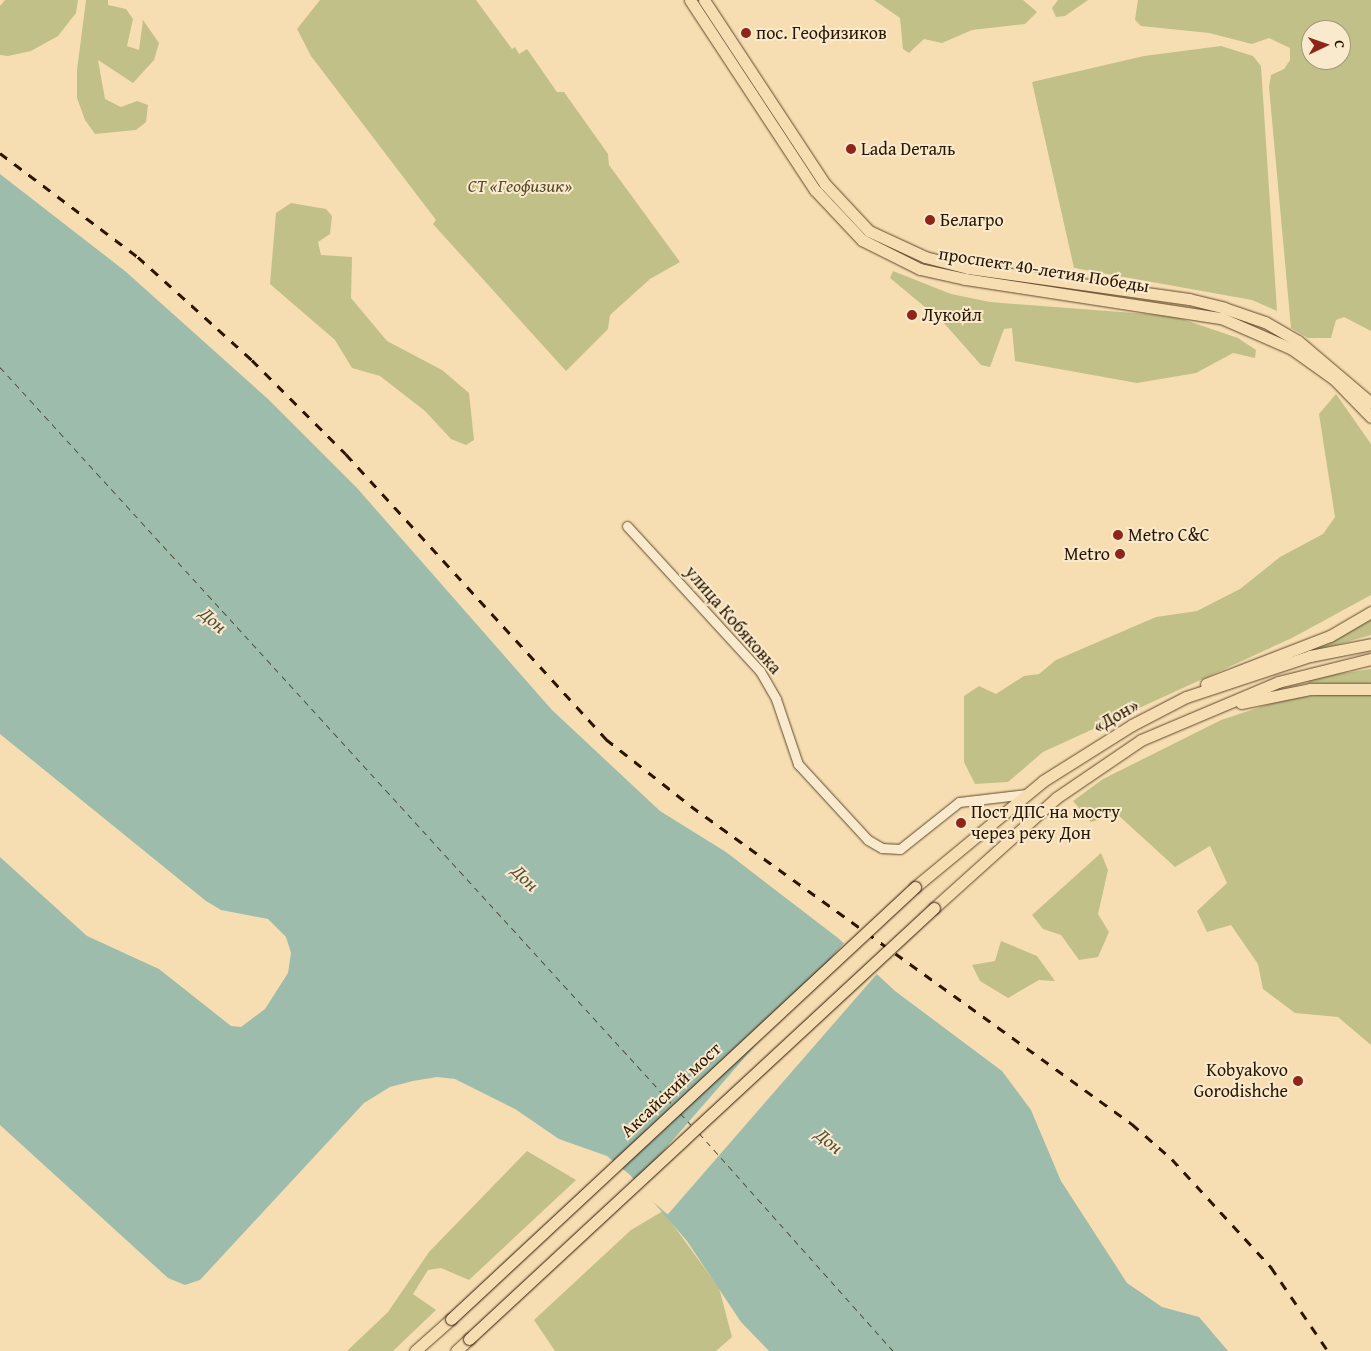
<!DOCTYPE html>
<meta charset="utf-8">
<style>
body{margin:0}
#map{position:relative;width:1371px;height:1351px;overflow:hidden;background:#f7deb2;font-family:"Gentium Book Plus",serif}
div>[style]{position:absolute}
.green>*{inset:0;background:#c1c089}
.water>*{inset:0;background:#9dbcac}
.pier>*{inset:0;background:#f7deb2;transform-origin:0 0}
.ferry>*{height:1px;margin-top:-0.5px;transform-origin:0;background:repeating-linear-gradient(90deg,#52503c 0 6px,transparent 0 11px)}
.roads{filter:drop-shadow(0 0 1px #5d482c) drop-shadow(0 0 1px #5d482c)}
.minor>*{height:9px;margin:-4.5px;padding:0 4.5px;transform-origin:4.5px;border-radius:4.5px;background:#faeacd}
.major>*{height:11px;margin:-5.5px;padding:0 5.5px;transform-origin:5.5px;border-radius:5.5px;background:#f7deb2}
.rail>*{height:2.5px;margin-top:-1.25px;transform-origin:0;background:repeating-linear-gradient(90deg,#2a1600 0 9px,transparent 0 18px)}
.bridges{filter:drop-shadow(0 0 1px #2a1600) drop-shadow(0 0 1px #2a1600)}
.major-bridge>*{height:11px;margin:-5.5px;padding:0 5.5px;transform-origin:5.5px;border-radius:5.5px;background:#f7deb2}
.dots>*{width:14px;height:14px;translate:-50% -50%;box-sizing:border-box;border:2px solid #faeacd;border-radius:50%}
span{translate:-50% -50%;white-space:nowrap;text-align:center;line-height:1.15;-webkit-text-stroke:4px #faeacd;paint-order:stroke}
.poi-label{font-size:18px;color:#2a1600}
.left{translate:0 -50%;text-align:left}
.right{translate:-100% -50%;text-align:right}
.park-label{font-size:18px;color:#574929;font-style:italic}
.street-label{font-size:18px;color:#2a1600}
.water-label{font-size:19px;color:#52503c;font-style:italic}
.north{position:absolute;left:1301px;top:20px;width:50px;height:50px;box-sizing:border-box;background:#faeacd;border:1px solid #a7957b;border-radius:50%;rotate:87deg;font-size:14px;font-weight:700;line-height:20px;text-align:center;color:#2a1600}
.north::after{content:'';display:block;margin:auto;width:18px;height:22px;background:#8f2418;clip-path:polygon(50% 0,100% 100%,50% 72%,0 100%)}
</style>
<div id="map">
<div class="green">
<i style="clip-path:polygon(5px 0,78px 0,76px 13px,58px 36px,31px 51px,8px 56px,0 55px,0 6px)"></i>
<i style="clip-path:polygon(86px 0,108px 0,108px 5px,126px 9px,133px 19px,127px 46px,139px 50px,143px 20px,159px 43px,154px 60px,133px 83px,98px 60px,105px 99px,121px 107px,137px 101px,148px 105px,146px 122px,136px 130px,95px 134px,85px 120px,77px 98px,77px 70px)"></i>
<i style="clip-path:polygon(320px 0,476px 0,512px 49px,515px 47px,519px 54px,527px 49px,557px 92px,564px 92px,608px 154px,609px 165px,680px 262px,650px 279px,610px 315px,608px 329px,566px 371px,433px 224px,436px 220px,311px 56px,297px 29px)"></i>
<i style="clip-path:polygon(874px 0,1023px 0,1037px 12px,1025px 24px,972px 30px,942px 43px,924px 39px,909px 53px,903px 49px,900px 18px)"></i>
<i style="clip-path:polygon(1058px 0,1088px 0,1065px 16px,1056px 17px,1052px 8px)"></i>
<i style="clip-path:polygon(evenodd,1138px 0,1371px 0,1371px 331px,1344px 317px,1336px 320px,1331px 338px,1308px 338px,1291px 328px,1269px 87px,1271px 75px,1284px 69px,1290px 60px,1290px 48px,1269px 38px,1252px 44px,1209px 33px,1141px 26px,1135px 20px,1138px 0,1311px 30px,1341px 30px,1341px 60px,1311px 60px,1311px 30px)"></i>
<i style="clip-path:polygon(1221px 46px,1253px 56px,1261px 66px,1277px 311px,1252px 300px,1074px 268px,1032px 82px,1144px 56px)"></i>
<i style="clip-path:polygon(291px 203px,326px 209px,332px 216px,330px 234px,318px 242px,321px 255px,352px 257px,351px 298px,387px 341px,442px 370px,469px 393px,474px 440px,466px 445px,451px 439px,425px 411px,380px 376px,352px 368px,335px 340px,270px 284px,276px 213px)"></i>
<i style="clip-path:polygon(893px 271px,951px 294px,990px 302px,1173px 316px,1238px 338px,1256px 350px,1255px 358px,1233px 353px,1196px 373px,1137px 383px,1015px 361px,1012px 328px,1004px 329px,990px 367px,981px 365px,943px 322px,890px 278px)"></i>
<i style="clip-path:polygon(1336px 394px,1371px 444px,1371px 595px,1292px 638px,1043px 752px,1008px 782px,975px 784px,964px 762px,964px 696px,979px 686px,996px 694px,1024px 676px,1039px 674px,1056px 660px,1156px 617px,1197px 611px,1240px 589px,1280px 557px,1323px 534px,1335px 517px,1319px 414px)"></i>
<i style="clip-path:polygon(1371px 616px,1371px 635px,1293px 657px)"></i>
<i style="clip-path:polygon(1371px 669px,1371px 683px,1307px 683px,1312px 678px)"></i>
<i style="clip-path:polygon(1338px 693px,1371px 693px,1371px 1045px,1338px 1017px,1295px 1013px,1263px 989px,1258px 964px,1231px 925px,1207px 932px,1197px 911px,1227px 883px,1210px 846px,1175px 867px,1117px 814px,1091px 822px,1073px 801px,1103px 779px,1221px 720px,1285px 699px)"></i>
<i style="clip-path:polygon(1101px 853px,1108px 870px,1098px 914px,1109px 932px,1098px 957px,1079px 960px,1061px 935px,1043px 929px,1032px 915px)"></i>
<i style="clip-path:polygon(1001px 941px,1037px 956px,1055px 981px,1039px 980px,1008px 998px,980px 981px,972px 965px,995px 961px)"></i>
<i style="clip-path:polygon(527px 1151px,576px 1180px,469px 1280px,441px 1268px,428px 1270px,413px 1294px,436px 1310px,393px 1351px,347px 1351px,388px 1312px,429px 1252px)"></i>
<i style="clip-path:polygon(663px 1211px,719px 1288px,732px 1337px,716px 1351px,555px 1351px,534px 1320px,631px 1230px)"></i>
</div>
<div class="water">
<i style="clip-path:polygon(0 174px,125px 271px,268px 399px,357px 488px,552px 710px,660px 811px,726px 852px,838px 938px,895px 991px,1002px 1071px,1031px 1110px,1061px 1181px,1127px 1283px,1162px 1307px,1199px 1317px,1228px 1351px,769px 1351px,741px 1322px,687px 1241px,630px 1175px,607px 1156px,559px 1139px,515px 1109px,455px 1079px,437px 1077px,413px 1081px,390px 1087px,364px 1103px,200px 1280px,185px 1285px,168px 1278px,0 1125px,0 857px,87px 936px,159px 969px,231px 1026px,241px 1027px,265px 1009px,288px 973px,291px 953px,286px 937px,268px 919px,221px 910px,206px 901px,0 734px)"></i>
</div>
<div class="pier">
<i style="left:845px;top:942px;width:45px;height:322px;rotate:41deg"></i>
</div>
<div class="ferry">
<i style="left:0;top:367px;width:999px;rotate:47.64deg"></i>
<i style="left:680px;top:1113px;width:16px;rotate:47deg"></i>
<i style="left:699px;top:1133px;width:292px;rotate:48.3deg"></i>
</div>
<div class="roads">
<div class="minor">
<i style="left:627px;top:526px;width:197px;rotate:47.5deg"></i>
<i style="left:760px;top:671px;width:32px;rotate:60deg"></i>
<i style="left:776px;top:699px;width:69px;rotate:71.3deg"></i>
<i style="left:798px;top:764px;width:103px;rotate:47.4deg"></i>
<i style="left:868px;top:840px;width:16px;rotate:30deg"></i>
<i style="left:882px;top:848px;width:18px;rotate:3deg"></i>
<i style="left:900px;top:849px;width:75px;rotate:-38.5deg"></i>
<i style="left:959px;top:802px;width:68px;rotate:-6.7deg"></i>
</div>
<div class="major">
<i style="left:690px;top:0;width:227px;rotate:56.7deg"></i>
<i style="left:815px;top:190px;width:69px;rotate:46.8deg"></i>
<i style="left:862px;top:240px;width:65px;rotate:26.6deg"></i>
<i style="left:920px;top:269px;width:46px;rotate:12.5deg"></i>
<i style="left:965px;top:279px;width:259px;rotate:8.7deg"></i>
<i style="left:1221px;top:318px;width:77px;rotate:23.6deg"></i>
<i style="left:1292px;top:349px;width:52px;rotate:35.5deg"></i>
<i style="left:1334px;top:379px;width:53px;rotate:45.8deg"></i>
<i style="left:704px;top:0;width:220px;rotate:56.7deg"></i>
<i style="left:825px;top:184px;width:64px;rotate:46.9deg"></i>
<i style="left:869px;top:231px;width:62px;rotate:24.9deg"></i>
<i style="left:925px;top:257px;width:44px;rotate:14.3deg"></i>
<i style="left:968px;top:268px;width:223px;rotate:8deg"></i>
<i style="left:1189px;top:299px;width:36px;rotate:14deg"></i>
<i style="left:1224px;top:308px;width:43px;rotate:18.9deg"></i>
<i style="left:1265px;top:322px;width:38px;rotate:30deg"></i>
<i style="left:1298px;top:341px;width:96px;rotate:40.3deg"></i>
<i style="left:1206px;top:684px;width:133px;rotate:-21.2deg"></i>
<i style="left:1330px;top:636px;width:48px;rotate:-30.3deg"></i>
<i style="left:1241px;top:703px;width:70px;rotate:-11.5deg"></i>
<i style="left:1310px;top:689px;width:61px"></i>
<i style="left:915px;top:887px;width:166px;rotate:-39.6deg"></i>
<i style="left:1043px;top:781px;width:105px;rotate:-32.2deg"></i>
<i style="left:1132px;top:725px;width:61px;rotate:-27.4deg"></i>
<i style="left:1186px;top:697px;width:131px;rotate:-18.3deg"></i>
<i style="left:1310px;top:656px;width:62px;rotate:-11.1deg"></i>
<i style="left:934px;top:908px;width:164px;rotate:-42deg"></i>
<i style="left:1056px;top:798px;width:103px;rotate:-34.3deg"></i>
<i style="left:1141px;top:740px;width:149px;rotate:-22.9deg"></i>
<i style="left:1278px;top:682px;width:96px;rotate:-13.9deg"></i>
<i style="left:415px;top:1351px;width:48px;rotate:-41.6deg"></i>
<i style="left:456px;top:1351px;width:18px;rotate:-43deg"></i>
</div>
</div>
<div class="rail">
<i style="left:0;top:153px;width:173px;rotate:37deg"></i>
<i style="left:138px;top:257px;width:154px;rotate:42.1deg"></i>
<i style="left:252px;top:360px;width:133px;rotate:45deg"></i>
<i style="left:346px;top:454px;width:386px;rotate:47.6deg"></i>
<i style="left:606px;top:739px;width:108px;rotate:38.2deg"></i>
<i style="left:691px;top:806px;width:544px;rotate:35.79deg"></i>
<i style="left:1132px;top:1124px;width:53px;rotate:41.2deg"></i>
<i style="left:1172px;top:1159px;width:147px;rotate:47.5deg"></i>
<i style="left:1271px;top:1267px;width:102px;rotate:55.8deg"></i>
</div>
<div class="bridges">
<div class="major-bridge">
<i style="left:451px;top:1319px;width:634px;rotate:-42.95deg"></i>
<i style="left:469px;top:1339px;width:634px;rotate:-42.83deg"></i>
</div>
</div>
<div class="dots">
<i style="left:746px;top:33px;background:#8f2418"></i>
<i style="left:851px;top:149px;background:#8f2418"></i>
<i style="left:930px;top:220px;background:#8f2418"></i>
<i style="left:912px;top:315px;background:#8f2418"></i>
<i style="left:1118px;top:535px;background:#8f2418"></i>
<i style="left:1120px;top:554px;background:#8f2418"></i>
<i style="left:961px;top:823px;background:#8f2418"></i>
<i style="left:1298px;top:1081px;background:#8f2418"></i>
</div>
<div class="poi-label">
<span class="left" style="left:756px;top:33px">пос. Геофизиков</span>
<span class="left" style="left:861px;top:149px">Lada Dеталь</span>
<span class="left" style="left:940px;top:220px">Белагро</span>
<span class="left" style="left:922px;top:315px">Лукойл</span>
<span class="left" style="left:1128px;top:535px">Metro C&amp;C</span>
<span class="right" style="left:1110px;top:554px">Metro</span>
<span class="left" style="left:971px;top:823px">Пост ДПС на мосту<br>через реку Дон</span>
<span class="right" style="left:1288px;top:1081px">Kobyakovo<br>Gorodishche</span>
</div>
<div class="park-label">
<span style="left:520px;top:186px">СТ «Геофизик»</span>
</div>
<div class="street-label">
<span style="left:1044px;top:270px;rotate:9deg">проспект 40-летия Победы</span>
<span style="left:733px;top:620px;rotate:49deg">улица Кобяковка</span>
<span style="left:1116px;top:716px;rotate:-30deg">«Дон»</span>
<span style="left:671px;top:1090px;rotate:-43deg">Аксайский мост</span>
</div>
<div class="water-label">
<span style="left:213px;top:620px;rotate:42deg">Дон</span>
<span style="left:525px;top:878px;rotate:44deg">Дон</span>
<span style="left:829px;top:1141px;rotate:40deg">Дон</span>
</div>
<div class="north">С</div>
</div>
